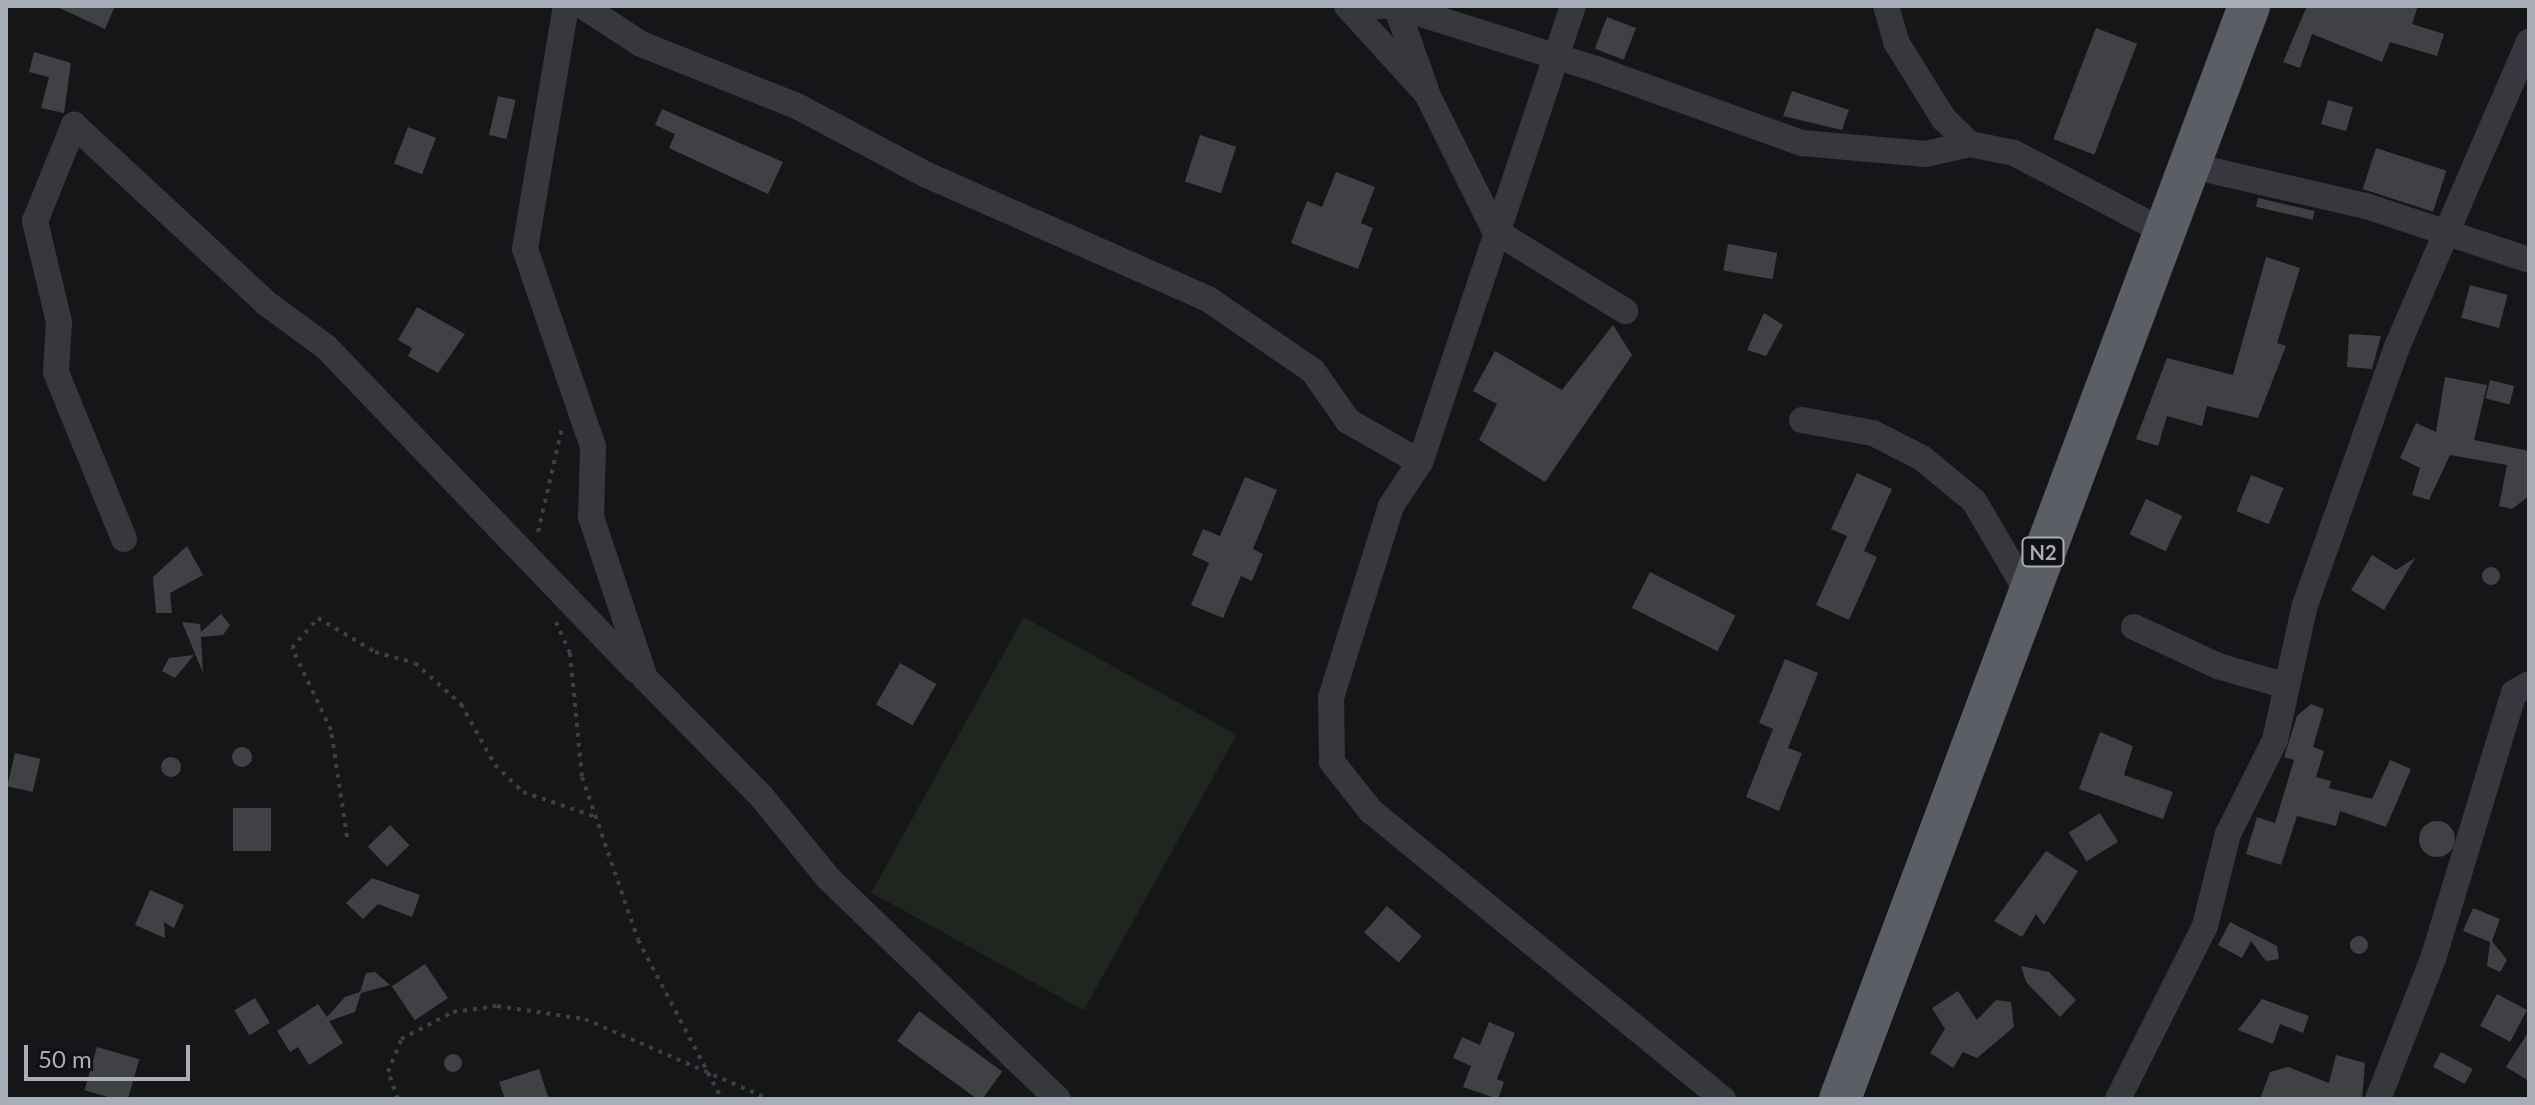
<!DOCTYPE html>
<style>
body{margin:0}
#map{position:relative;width:2535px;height:1105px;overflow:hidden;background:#161618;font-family:Lato,sans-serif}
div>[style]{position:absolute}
.green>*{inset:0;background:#1e261f;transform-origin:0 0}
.building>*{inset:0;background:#404145;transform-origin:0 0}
.round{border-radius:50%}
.path>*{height:4px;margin-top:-2px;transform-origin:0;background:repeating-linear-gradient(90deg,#3d3f44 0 4px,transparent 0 10px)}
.minor>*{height:26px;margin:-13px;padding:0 13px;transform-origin:13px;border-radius:13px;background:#37383d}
.trunk>*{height:42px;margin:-21px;padding:0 21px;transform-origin:21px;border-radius:21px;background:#5b5e65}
span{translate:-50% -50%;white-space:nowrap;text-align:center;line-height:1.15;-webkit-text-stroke:8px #111113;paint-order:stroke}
.shield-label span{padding:2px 6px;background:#111113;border:2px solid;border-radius:6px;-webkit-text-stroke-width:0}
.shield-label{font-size:20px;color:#a8adb8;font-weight:700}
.frame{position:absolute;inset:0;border:8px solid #a8adb8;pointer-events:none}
.scale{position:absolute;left:24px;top:1045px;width:166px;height:36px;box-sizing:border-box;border:4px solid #a8adb8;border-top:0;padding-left:10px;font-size:24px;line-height:28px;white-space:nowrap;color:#a8adb8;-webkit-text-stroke:6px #111113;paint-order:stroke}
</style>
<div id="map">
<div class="green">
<i style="left:1024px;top:617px;width:243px;height:315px;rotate:29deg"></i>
</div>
<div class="building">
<i style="clip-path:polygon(55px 6px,115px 6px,105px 29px)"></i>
<i style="clip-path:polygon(2307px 6px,2418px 6px,2412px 24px,2444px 34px,2437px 56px,2390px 42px,2382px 62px,2312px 34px,2300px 68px,2283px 62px)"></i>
<i style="left:1607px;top:17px;width:31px;height:34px;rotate:21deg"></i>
<i style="left:2096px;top:28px;width:44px;height:119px;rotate:21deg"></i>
<i style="clip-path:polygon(34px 52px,71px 63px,64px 113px,41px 108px,49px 77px,29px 72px)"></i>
<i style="clip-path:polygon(1792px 91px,1849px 110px,1842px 130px,1783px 116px)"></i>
<i style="left:498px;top:96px;width:18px;height:40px;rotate:13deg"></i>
<i style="left:2328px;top:100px;width:26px;height:25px;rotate:16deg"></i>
<i style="clip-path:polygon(662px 109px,783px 162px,768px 194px,669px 148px,675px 134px,655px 125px)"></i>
<i style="left:408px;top:127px;width:30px;height:39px;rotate:21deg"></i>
<i style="left:1200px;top:135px;width:38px;height:49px;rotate:18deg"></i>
<i style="left:2376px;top:148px;width:74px;height:43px;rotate:18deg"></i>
<i style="clip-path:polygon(1336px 172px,1375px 187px,1361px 223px,1373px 228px,1358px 269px,1291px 243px,1307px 201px,1322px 207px)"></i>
<i style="left:2258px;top:198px;width:58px;height:9px;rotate:13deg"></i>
<i style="left:1728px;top:244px;width:50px;height:27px;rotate:10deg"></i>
<i style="clip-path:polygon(2266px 257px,2300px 268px,2277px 343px,2286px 346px,2258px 418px,2207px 406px,2202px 426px,2167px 416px,2158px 446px,2136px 439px,2167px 358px,2233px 375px)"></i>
<i style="left:2470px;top:285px;width:39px;height:34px;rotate:15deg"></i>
<i style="clip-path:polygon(417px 307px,465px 334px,438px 373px,408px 356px,412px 348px,398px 340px)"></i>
<i style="clip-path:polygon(1764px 313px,1783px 325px,1766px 356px,1747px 350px)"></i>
<i style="clip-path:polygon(1613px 325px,1632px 355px,1545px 482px,1479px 440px,1497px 404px,1473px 391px,1495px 351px,1562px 390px)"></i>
<i style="clip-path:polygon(2349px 334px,2381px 336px,2372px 369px,2347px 367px)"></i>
<i style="clip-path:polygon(2445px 377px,2487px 385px,2474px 440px,2529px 451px,2529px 496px,2512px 509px,2499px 506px,2507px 465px,2450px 455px,2429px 500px,2412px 495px,2420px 468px,2400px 458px,2416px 423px,2436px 432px)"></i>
<i style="left:2490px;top:380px;width:25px;height:19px;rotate:14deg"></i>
<i style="clip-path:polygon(1857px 473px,1892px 489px,1864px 551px,1877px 557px,1849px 620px,1816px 605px,1847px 536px,1831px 529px)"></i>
<i style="left:2251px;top:475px;width:35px;height:39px;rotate:22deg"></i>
<i style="clip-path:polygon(1245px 477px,1277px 490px,1253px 549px,1263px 554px,1252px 581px,1241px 576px,1223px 618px,1191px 605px,1209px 563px,1192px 555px,1203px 529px,1220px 536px)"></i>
<i style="left:2146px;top:499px;width:40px;height:39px;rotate:25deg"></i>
<i style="clip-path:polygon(187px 546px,203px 575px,170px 593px,172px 613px,156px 613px,153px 577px)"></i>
<i style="clip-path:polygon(2372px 555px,2396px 570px,2415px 558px,2384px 610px,2351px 590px)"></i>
<i class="round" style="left:2482px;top:567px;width:18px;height:18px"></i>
<i style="left:1650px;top:572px;width:96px;height:40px;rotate:27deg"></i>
<i style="clip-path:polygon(221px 614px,230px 625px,223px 635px,201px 637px,203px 673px,182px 622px,200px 624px,201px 632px)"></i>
<i style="clip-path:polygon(194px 655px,175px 678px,162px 671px,169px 658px)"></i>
<i style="clip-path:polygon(1785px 659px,1818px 673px,1788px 748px,1802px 753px,1779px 811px,1746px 797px,1773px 729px,1759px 723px)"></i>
<i style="left:900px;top:663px;width:42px;height:48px;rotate:30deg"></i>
<i style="clip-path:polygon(2311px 704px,2324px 709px,2313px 747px,2324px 751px,2316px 777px,2331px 781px,2329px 788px,2372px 799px,2390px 760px,2411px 769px,2386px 827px,2340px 811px,2336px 826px,2297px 816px,2281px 865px,2246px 854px,2257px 817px,2275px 823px,2294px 760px,2284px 757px,2297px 716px)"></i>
<i style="clip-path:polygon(2100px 732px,2133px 746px,2124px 775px,2173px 792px,2163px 819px,2079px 789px)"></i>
<i class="round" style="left:232px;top:747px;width:20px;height:20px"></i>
<i style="left:15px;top:753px;width:26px;height:34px;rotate:13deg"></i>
<i class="round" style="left:161px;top:757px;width:20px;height:20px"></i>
<i style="left:233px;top:808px;width:38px;height:43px"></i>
<i style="left:2100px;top:813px;width:34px;height:37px;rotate:58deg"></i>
<i class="round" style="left:2419px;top:821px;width:36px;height:36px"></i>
<i style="left:390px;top:825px;width:28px;height:31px;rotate:46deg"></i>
<i style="clip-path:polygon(2046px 851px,2078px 871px,2044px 925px,2036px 914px,2022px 937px,1994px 921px)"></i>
<i style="clip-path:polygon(372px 878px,420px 895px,412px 917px,378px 904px,363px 919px,346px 903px)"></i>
<i style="clip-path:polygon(150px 890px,184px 905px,174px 928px,164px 922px,165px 938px,135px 925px)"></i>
<i style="left:1387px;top:906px;width:46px;height:35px;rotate:41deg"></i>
<i style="clip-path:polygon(2473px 908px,2500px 919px,2492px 941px,2507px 960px,2500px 972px,2487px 966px,2490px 942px,2463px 931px)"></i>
<i style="clip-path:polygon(2230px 922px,2277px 946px,2279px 959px,2266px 961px,2251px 941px,2242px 958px,2218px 945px)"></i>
<i class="round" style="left:2350px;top:936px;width:18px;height:18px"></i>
<i style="left:425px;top:964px;width:41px;height:40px;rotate:56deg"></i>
<i style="clip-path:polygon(2021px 966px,2049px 972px,2076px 1000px,2060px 1017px,2026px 982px)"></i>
<i style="clip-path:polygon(375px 972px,390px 985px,361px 993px,355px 1012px,329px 1021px,343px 1043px,309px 1065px,298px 1047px,290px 1052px,277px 1031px,318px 1004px,327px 1017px,345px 997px,360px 992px,366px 973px)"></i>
<i style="clip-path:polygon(1958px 991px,1977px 1020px,1996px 1000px,2011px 1002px,2014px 1027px,1977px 1058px,1963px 1052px,1953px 1068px,1930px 1053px,1945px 1029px,1932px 1008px)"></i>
<i style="left:2497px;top:994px;width:34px;height:36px;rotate:28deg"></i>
<i style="left:255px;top:998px;width:29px;height:24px;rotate:59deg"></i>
<i style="clip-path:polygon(2262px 999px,2309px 1016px,2303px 1033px,2280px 1024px,2273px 1044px,2238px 1030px)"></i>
<i style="left:919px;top:1011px;width:103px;height:37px;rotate:36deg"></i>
<i style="clip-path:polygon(1489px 1022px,1515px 1033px,1497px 1079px,1504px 1082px,1498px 1099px,1463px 1087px,1471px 1066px,1453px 1058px,1462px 1037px,1480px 1045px)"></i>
<i style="clip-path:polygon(2529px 1031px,2529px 1081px,2506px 1067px)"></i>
<i style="left:97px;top:1047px;width:44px;height:45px;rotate:16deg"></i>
<i style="left:2441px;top:1052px;width:36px;height:17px;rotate:28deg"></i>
<i class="round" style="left:444px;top:1054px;width:18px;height:18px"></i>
<i style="clip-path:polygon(2336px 1055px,2365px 1063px,2362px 1099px,2260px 1099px,2270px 1072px,2288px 1067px,2329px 1083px)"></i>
<i style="clip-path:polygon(539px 1069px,549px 1099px,505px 1099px,499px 1082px)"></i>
</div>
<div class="path">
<i style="left:538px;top:532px;width:107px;rotate:-77deg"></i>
<i style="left:556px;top:622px;width:34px;rotate:66deg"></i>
<i style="left:570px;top:653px;width:125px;rotate:84.5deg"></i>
<i style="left:582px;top:777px;width:172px;rotate:71deg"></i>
<i style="left:638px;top:940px;width:180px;rotate:62.2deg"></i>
<i style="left:347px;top:837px;width:108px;rotate:-98.5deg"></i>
<i style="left:331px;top:730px;width:91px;rotate:-115.4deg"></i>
<i style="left:292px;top:648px;width:40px;rotate:-49deg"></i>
<i style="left:318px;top:618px;width:66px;rotate:30.8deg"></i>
<i style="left:375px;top:652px;width:41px;rotate:15.4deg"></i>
<i style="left:415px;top:663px;width:62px;rotate:41.7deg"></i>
<i style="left:461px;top:704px;width:70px;rotate:60.9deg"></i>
<i style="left:495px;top:765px;width:39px;rotate:44deg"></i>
<i style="left:523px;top:792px;width:80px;rotate:18.9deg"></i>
<i style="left:398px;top:1099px;width:29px;rotate:-110deg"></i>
<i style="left:388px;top:1072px;width:35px;rotate:-68deg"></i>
<i style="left:401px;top:1039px;width:59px;rotate:-27.4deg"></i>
<i style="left:453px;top:1012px;width:44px;rotate:-7.8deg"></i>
<i style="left:497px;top:1006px;width:89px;rotate:8.4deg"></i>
<i style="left:585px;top:1019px;width:201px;rotate:23.5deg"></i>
</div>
<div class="minor">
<i style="left:566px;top:6px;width:246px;rotate:99.6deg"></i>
<i style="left:525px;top:249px;width:208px;rotate:71deg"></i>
<i style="left:593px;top:446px;width:71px;rotate:91.6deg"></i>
<i style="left:591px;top:517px;width:170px;rotate:71.5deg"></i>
<i style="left:645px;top:678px;width:165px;rotate:45.5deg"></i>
<i style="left:761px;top:796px;width:106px;rotate:50.7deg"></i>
<i style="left:828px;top:878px;width:319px;rotate:43.9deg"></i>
<i style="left:583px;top:6px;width:69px;rotate:33.2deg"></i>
<i style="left:641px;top:44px;width:168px;rotate:21.7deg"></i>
<i style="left:797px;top:106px;width:147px;rotate:28deg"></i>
<i style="left:927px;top:175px;width:307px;rotate:23.8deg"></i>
<i style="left:1208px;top:299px;width:127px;rotate:34.4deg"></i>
<i style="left:1313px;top:371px;width:61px;rotate:55deg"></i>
<i style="left:1348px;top:421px;width:83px;rotate:29.7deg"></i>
<i style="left:1347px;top:6px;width:119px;rotate:47.7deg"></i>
<i style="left:1427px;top:94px;width:153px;rotate:63.6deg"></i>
<i style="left:1495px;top:231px;width:153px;rotate:31.6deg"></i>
<i style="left:1373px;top:6px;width:23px"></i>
<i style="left:1396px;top:6px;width:210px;rotate:17.5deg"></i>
<i style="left:1596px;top:69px;width:219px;rotate:19.8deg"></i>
<i style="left:1802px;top:143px;width:124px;rotate:5.1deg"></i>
<i style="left:1926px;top:154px;width:45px;rotate:-12.8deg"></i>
<i style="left:1970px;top:144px;width:45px;rotate:11.6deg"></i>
<i style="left:2014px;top:153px;width:166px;rotate:27.6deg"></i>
<i style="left:1396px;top:6px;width:89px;rotate:70.3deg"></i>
<i style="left:1573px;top:6px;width:481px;rotate:108.5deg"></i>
<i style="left:1420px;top:462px;width:53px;rotate:123.4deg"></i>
<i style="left:1391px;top:506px;width:200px;rotate:107.4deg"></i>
<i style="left:1331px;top:697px;width:65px;rotate:89.1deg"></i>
<i style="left:1332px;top:762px;width:63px;rotate:51.5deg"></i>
<i style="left:1371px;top:811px;width:455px;rotate:39.3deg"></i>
<i style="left:1886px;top:6px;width:37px;rotate:74deg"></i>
<i style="left:1896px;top:42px;width:91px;rotate:58.1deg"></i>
<i style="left:1944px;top:119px;width:36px;rotate:44deg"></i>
<i style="left:2188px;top:165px;width:183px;rotate:13deg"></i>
<i style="left:2366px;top:206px;width:172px;rotate:18.3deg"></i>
<i style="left:1802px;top:420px;width:72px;rotate:10.4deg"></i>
<i style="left:1873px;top:433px;width:55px;rotate:27deg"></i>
<i style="left:1922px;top:458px;width:67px;rotate:39.6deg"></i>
<i style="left:1974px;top:501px;width:107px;rotate:59.6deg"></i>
<i style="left:124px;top:539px;width:180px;rotate:-112.2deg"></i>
<i style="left:56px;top:372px;width:50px;rotate:-86.6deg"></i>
<i style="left:59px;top:322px;width:104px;rotate:-103.4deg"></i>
<i style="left:35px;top:221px;width:104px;rotate:-67.9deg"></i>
<i style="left:74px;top:125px;width:262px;rotate:42.8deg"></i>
<i style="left:266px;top:303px;width:74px;rotate:36.3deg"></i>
<i style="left:326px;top:347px;width:448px;rotate:46.2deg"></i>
<i style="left:2134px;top:627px;width:93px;rotate:24.9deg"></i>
<i style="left:2218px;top:666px;width:68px;rotate:16.3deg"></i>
<i style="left:2118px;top:1099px;width:194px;rotate:-63.3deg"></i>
<i style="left:2205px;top:926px;width:95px;rotate:-76deg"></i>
<i style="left:2228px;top:834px;width:105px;rotate:-63.4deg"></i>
<i style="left:2275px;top:740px;width:138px;rotate:-77.5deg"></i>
<i style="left:2305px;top:605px;width:272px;rotate:-70.4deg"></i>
<i style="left:2396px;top:349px;width:335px;rotate:-66.6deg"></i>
<i style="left:2378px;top:1099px;width:150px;rotate:-68.6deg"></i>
<i style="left:2433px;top:959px;width:278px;rotate:-73.1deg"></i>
<i style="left:2514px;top:693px;width:17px;rotate:-31deg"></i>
</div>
<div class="trunk">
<i style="left:1840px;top:1099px;width:1167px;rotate:-69.48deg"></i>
</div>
<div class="shield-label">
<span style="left:2043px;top:552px">N2</span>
</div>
<div class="frame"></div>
<div class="scale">50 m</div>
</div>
